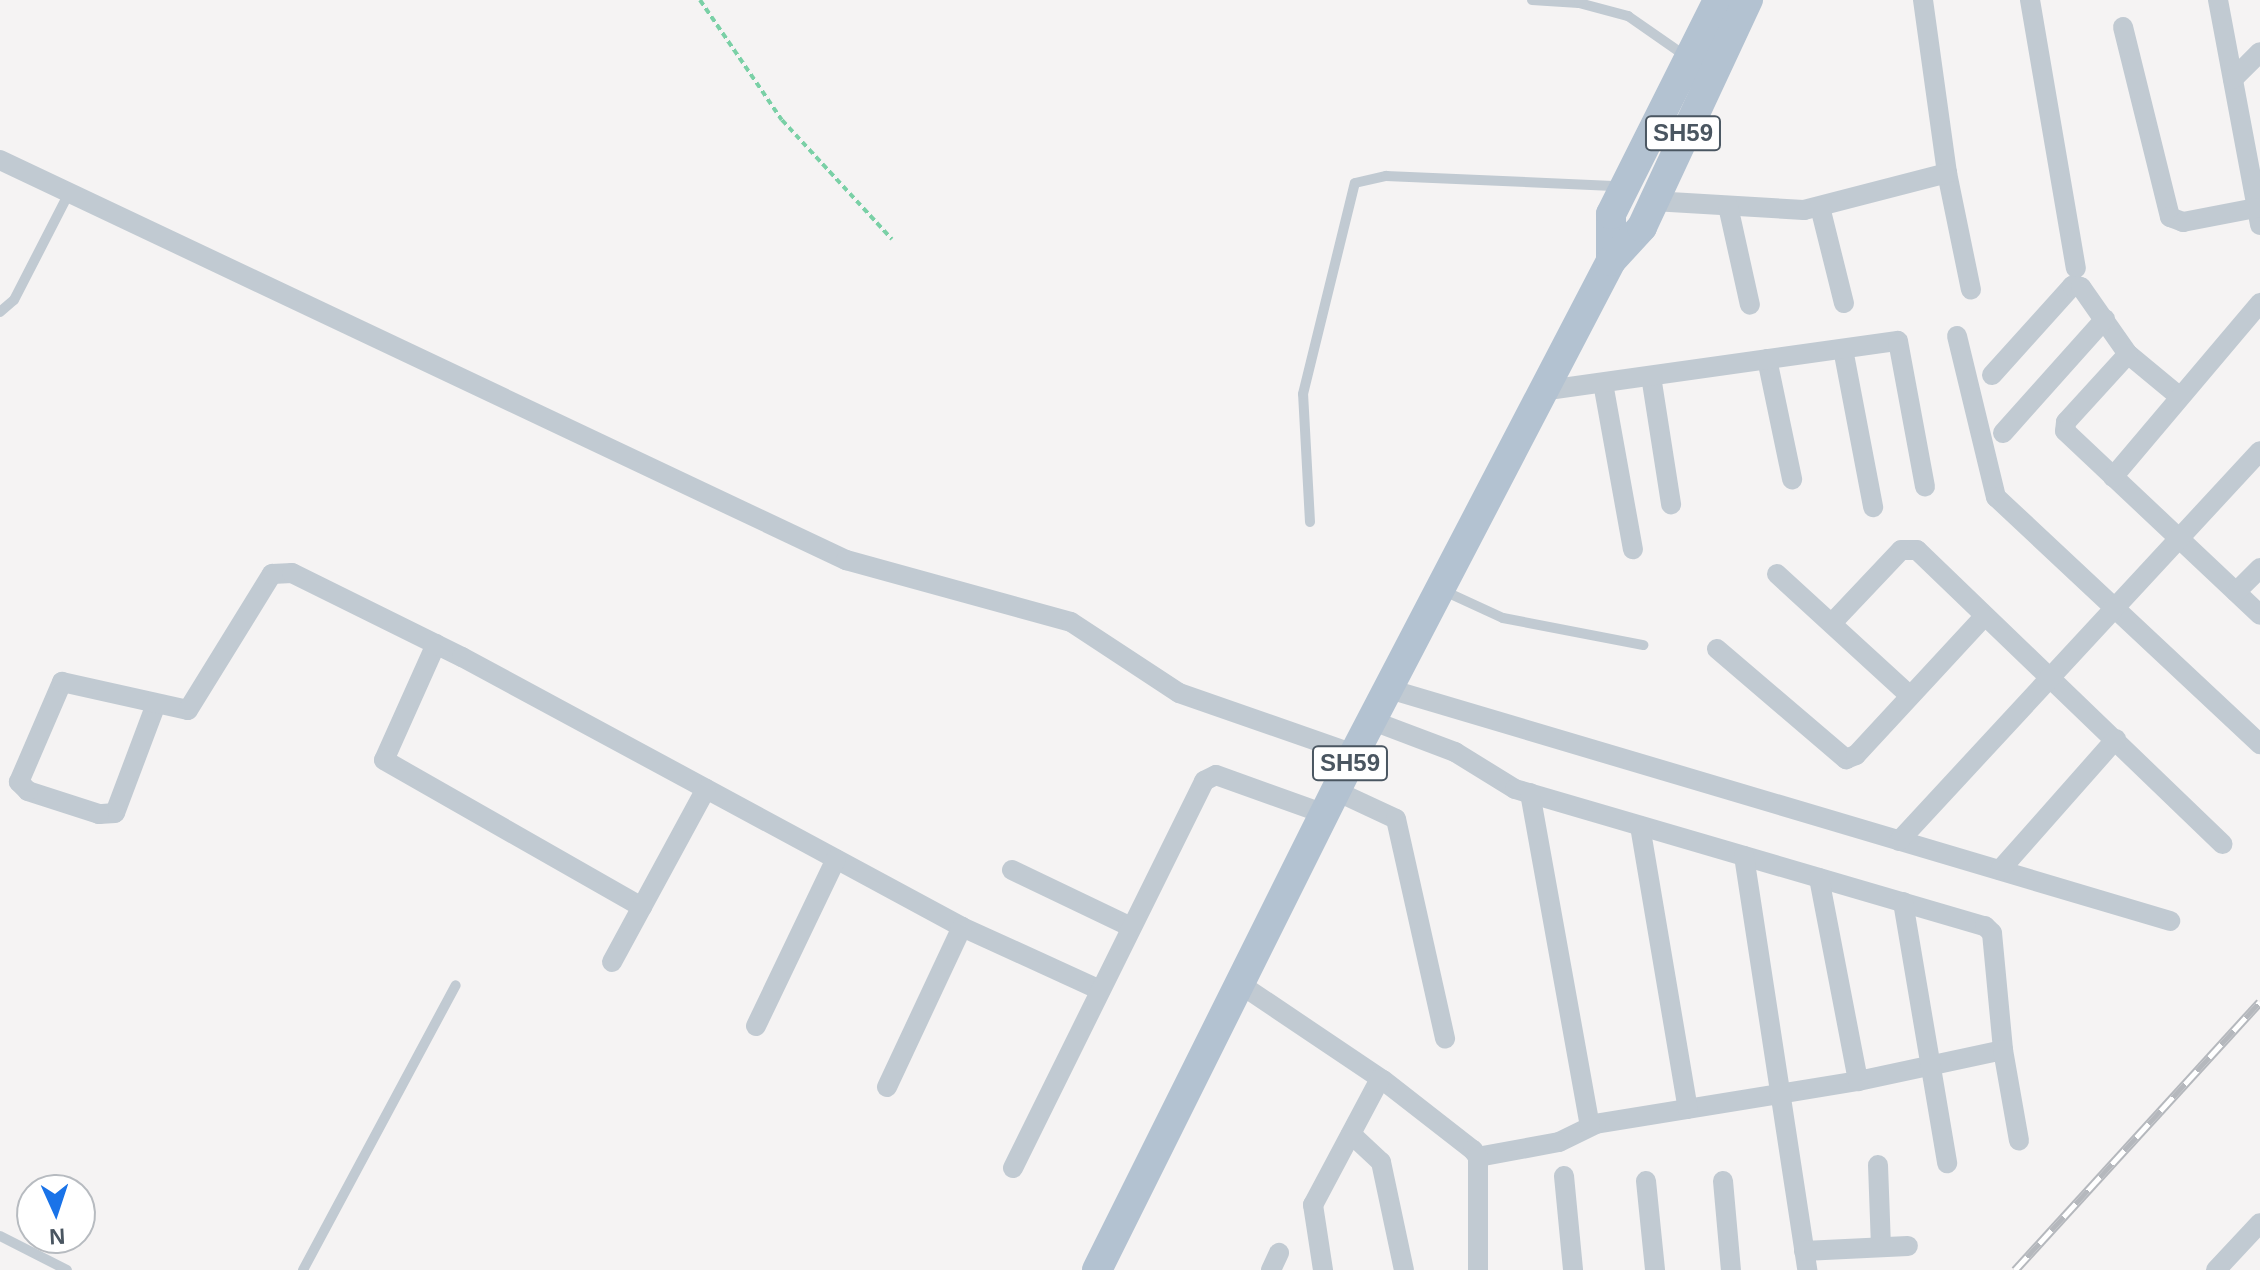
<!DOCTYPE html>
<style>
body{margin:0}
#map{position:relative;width:2260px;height:1270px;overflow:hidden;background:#f5f3f3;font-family:Arial,sans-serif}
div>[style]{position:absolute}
.path>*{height:4px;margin-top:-2px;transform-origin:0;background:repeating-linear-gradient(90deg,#7ad0a6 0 6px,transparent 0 10px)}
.lane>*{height:10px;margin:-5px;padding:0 5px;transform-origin:5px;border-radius:5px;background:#c1cad2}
.street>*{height:20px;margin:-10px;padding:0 10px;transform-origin:10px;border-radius:10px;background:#c1cad2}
.primary>*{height:30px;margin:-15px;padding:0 15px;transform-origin:15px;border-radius:15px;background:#b3c2d1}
.rail>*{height:9px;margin-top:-4.5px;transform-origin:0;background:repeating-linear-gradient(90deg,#fff 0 18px,#b5b8bd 0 36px);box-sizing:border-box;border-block:2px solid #b5b8bd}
span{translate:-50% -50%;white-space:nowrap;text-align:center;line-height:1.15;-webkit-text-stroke:8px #fff;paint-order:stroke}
.shield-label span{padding:2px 6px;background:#fff;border:2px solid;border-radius:6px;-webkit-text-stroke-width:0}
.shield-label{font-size:24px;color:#4a5661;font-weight:700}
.north{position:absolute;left:16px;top:1174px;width:80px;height:80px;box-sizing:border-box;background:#fff;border:2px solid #b7bbc0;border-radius:50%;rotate:177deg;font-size:22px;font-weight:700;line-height:32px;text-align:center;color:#4a5661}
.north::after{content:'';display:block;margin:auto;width:28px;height:36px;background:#1a73e8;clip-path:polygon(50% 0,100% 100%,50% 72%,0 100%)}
</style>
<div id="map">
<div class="path">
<i style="left:700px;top:0;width:145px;rotate:55.7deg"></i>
<i style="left:782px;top:120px;width:162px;rotate:47.3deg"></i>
</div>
<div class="lane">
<i style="left:1532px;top:0;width:47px;rotate:3.7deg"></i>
<i style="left:1579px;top:3px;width:51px;rotate:14.9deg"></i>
<i style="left:1628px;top:16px;width:72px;rotate:34.8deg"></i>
<i style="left:0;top:312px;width:18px;rotate:-41deg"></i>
<i style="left:14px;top:300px;width:120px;rotate:-62.8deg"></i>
<i style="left:1310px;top:522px;width:128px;rotate:-93.1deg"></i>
<i style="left:1303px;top:394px;width:217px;rotate:-76.2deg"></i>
<i style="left:1355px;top:183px;width:32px;rotate:-13deg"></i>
<i style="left:1386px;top:176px;width:233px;rotate:2.5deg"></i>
<i style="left:1442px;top:590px;width:67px;rotate:24.7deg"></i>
<i style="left:1503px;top:618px;width:143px;rotate:10.9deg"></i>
<i style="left:0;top:1236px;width:75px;rotate:26.9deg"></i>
<i style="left:303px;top:1270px;width:323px;rotate:-61.8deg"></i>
</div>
<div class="street">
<i style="left:1923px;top:0;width:175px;rotate:82.1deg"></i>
<i style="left:1947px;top:173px;width:119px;rotate:78.4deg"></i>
<i style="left:2030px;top:0;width:272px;rotate:80.3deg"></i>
<i style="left:2218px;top:0;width:229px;rotate:79.4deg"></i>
<i style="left:2123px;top:27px;width:196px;rotate:76.1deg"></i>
<i style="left:2170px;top:217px;width:14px;rotate:21deg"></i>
<i style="left:2183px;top:222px;width:74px;rotate:-10.9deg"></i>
<i style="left:2233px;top:79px;width:38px;rotate:-45deg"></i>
<i style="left:0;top:160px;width:936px;rotate:25.31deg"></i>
<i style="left:846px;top:560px;width:233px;rotate:15.4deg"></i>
<i style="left:1071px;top:622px;width:129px;rotate:33.3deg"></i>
<i style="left:1179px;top:693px;width:185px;rotate:19.2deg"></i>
<i style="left:1653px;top:201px;width:151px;rotate:3.4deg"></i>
<i style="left:1804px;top:210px;width:148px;rotate:-14.5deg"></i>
<i style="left:1728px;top:206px;width:101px;rotate:77.5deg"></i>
<i style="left:1820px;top:207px;width:99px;rotate:76deg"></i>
<i style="left:1957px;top:336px;width:166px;rotate:76.4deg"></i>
<i style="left:1996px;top:497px;width:362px;rotate:43.1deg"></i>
<i style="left:1843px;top:349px;width:161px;rotate:79.2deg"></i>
<i style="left:2128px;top:354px;width:67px;rotate:39.6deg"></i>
<i style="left:1767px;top:359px;width:123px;rotate:78.2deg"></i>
<i style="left:1992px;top:375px;width:120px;rotate:-48deg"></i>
<i style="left:2072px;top:286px;width:9px;rotate:6deg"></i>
<i style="left:2081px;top:287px;width:82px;rotate:55deg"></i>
<i style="left:2128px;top:354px;width:92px;rotate:132.4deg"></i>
<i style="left:2066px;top:422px;width:9px;rotate:96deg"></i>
<i style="left:2065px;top:431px;width:268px;rotate:43.3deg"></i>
<i style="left:1651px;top:376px;width:130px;rotate:81.1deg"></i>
<i style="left:1603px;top:383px;width:169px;rotate:79.8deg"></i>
<i style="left:1548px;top:390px;width:353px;rotate:-8deg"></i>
<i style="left:1898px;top:341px;width:148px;rotate:79.5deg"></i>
<i style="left:2003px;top:433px;width:153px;rotate:-48.2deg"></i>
<i style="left:2113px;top:477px;width:228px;rotate:-49.8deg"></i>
<i style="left:1777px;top:574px;width:179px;rotate:42.5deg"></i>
<i style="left:2236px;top:592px;width:34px;rotate:-45deg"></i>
<i style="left:1832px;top:623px;width:100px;rotate:-46.6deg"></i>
<i style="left:1901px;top:550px;width:16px"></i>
<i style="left:1917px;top:550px;width:424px;rotate:43.9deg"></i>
<i style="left:436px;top:644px;width:127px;rotate:114.1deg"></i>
<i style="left:384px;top:760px;width:297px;rotate:29.7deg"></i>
<i style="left:1717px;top:649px;width:170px;rotate:40.5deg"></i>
<i style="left:1846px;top:759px;width:11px;rotate:-22deg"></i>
<i style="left:1856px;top:755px;width:188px;rotate:-47.2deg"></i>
<i style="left:1389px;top:689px;width:815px;rotate:16.54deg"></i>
<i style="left:156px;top:704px;width:116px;rotate:110.6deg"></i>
<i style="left:115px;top:813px;width:16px;rotate:176deg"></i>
<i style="left:99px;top:814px;width:75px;rotate:-162.1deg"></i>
<i style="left:28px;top:791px;width:13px;rotate:-135deg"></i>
<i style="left:19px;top:782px;width:109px;rotate:-66.7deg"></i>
<i style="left:62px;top:682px;width:129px;rotate:12.5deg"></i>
<i style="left:188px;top:710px;width:160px;rotate:-58.3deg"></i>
<i style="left:272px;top:574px;width:20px;rotate:-3deg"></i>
<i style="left:292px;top:573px;width:190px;rotate:26.3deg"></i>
<i style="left:462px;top:657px;width:568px;rotate:28.37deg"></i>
<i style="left:962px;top:927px;width:152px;rotate:24.5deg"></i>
<i style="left:1373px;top:721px;width:88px;rotate:20.7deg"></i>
<i style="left:1455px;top:752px;width:70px;rotate:31.7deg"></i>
<i style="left:1515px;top:789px;width:490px;rotate:16.3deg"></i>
<i style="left:1985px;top:926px;width:10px;rotate:45deg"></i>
<i style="left:1992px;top:933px;width:118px;rotate:84.6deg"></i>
<i style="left:2003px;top:1050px;width:148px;rotate:167.9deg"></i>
<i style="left:1858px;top:1081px;width:266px;rotate:170.7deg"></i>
<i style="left:1596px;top:1124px;width:41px;rotate:154.1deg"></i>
<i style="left:1559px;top:1142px;width:82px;rotate:169.5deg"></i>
<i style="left:1336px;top:791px;width:66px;rotate:25deg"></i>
<i style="left:1396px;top:819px;width:225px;rotate:77.4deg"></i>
<i style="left:1530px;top:793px;width:338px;rotate:79.8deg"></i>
<i style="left:1640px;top:826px;width:287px;rotate:80.4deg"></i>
<i style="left:1899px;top:841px;width:531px;rotate:-47.21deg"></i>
<i style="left:1744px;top:856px;width:419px;rotate:81.3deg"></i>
<i style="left:1012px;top:870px;width:132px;rotate:25.6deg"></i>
<i style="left:2000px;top:870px;width:175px;rotate:-48.5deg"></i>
<i style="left:1819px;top:878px;width:207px;rotate:79.1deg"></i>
<i style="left:1903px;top:902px;width:265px;rotate:80.4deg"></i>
<i style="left:612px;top:962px;width:197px;rotate:-61.5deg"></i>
<i style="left:1240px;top:984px;width:172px;rotate:33.9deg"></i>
<i style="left:1383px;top:1080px;width:114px;rotate:37.9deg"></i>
<i style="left:1473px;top:1150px;width:9px;rotate:54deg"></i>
<i style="left:1478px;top:1157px;width:113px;rotate:90deg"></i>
<i style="left:756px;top:1026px;width:185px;rotate:-64.4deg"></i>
<i style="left:2003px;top:1050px;width:92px;rotate:80deg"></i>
<i style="left:887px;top:1087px;width:177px;rotate:-64.9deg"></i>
<i style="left:1351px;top:1134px;width:41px;rotate:43deg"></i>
<i style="left:1381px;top:1162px;width:110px;rotate:78deg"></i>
<i style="left:1878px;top:1165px;width:82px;rotate:87.9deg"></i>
<i style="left:1013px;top:1168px;width:432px;rotate:-63.7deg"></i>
<i style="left:1204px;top:781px;width:13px;rotate:-27deg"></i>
<i style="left:1216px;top:775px;width:116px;rotate:19.7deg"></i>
<i style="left:1564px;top:1176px;width:94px;rotate:84.5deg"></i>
<i style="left:1646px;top:1181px;width:89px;rotate:84.2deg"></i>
<i style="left:1723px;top:1181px;width:89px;rotate:84.9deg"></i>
<i style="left:1804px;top:1251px;width:104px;rotate:-2.8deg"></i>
<i style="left:1271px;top:1270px;width:19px;rotate:-65deg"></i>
<i style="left:1323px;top:1270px;width:66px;rotate:-98.7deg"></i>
<i style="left:1313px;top:1205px;width:143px;rotate:-62deg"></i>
<i style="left:2216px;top:1270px;width:64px;rotate:-46.9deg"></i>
</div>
<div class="primary">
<i style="left:1611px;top:261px;width:47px;rotate:-90deg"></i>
<i style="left:1611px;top:214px;width:239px;rotate:-63.4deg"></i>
<i style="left:1097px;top:1270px;width:576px;rotate:-63.52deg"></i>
<i style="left:1354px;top:754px;width:556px;rotate:-62.47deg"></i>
<i style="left:1611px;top:261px;width:46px;rotate:-47.6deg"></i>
<i style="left:1642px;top:227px;width:251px;rotate:-65deg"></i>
</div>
<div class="rail">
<i style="left:2015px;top:1270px;width:363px;rotate:-47.6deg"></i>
</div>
<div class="shield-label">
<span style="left:1683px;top:133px">SH59</span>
<span style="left:1350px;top:763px">SH59</span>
</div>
<div class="north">N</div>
</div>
